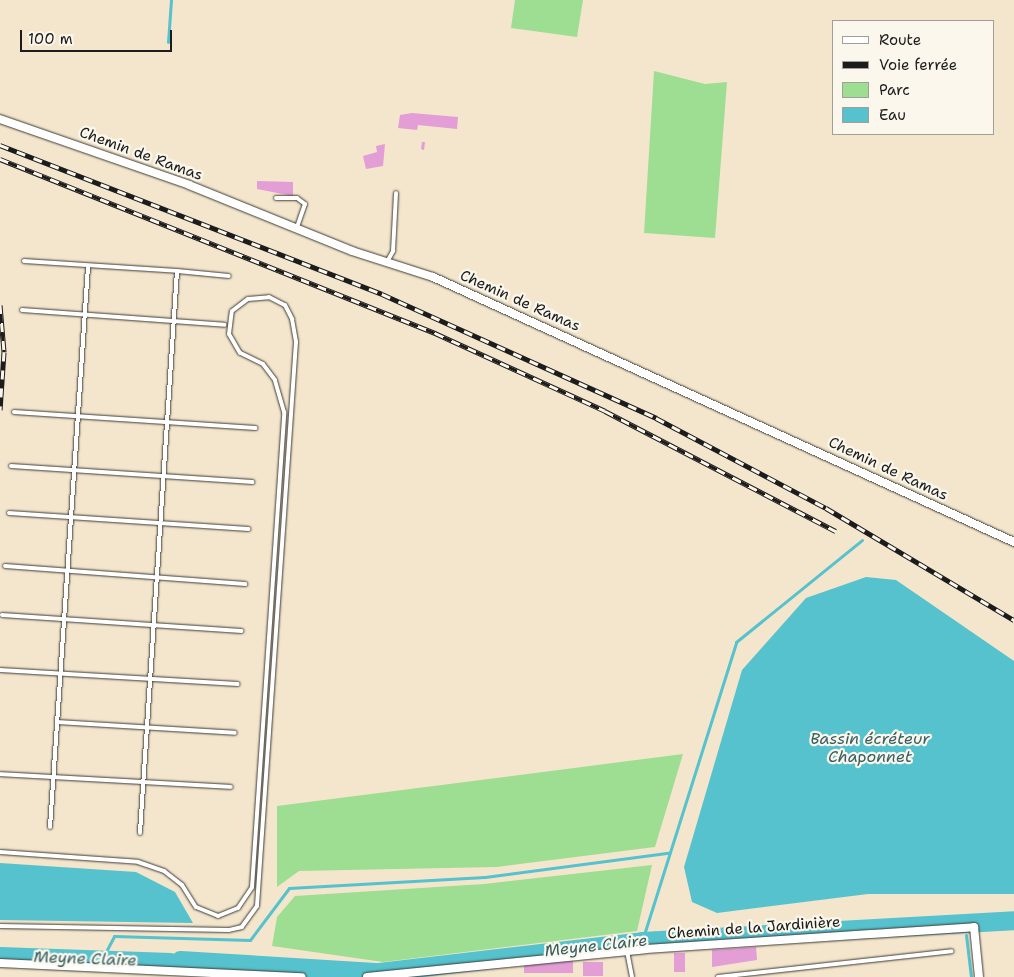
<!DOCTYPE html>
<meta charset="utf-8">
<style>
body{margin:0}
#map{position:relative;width:1014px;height:977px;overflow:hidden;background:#f4e6cc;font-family:"Shantell Sans",sans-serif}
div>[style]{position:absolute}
.green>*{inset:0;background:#9ede93}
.water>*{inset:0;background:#55c2cd}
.stream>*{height:3px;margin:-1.5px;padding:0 1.5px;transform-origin:1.5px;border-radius:1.5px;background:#55c2cd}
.river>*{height:19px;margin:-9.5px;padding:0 9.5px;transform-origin:9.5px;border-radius:9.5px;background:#55c2cd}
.building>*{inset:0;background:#e39ed5;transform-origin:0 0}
.roads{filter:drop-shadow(0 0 1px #3c3a36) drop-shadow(0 0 1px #3c3a36)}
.service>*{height:4px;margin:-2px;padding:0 2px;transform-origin:2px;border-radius:2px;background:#fff}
.minor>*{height:8px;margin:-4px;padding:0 4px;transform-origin:4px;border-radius:4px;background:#fff}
.rail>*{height:5px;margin-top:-2.5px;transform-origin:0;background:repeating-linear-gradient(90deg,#fbf7ec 0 9px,#1c1c1c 0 18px);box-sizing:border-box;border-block:1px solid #1c1c1c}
span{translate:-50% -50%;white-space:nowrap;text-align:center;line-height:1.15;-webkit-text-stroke:4.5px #fbf7ec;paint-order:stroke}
.street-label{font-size:15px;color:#1c1c1c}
.water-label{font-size:16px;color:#335e63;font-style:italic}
.legend{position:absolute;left:832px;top:20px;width:162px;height:115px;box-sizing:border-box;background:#fbf7ec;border:1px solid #a29f99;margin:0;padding:6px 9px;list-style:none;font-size:15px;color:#1c1c1c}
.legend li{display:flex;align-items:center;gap:10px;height:25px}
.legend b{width:25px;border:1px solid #a29f99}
.scale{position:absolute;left:20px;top:30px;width:152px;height:22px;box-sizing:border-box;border:2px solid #1c1c1c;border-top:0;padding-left:6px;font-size:15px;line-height:18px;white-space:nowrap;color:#1c1c1c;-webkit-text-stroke:4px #fbf7ec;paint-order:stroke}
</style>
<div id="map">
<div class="green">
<i style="clip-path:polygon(515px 0,583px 0,577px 37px,511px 28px)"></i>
<i style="clip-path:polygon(654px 71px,705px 84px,727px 82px,715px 238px,644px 233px)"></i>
<i style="clip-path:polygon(683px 754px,655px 847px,497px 867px,299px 871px,277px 887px,277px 806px)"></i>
<i style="clip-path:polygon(652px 865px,637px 931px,383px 962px,272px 946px,277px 917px,295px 896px,484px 884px)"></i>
</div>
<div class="water">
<i style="clip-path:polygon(866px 577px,896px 580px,1014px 661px,1014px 894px,868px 894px,717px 913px,692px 902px,684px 867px,742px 670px,806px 598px)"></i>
<i style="clip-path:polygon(0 863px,136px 872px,175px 892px,193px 923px,0 920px)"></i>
</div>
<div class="stream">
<i style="left:168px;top:42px;width:42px;rotate:-85.9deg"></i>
<i style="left:966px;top:935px;width:42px;rotate:83.2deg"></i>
<i style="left:642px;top:941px;width:313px;rotate:-72.5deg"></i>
<i style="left:736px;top:642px;width:162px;rotate:-39deg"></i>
<i style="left:102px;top:959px;width:26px;rotate:-62deg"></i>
<i style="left:114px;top:936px;width:136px;rotate:1.7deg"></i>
<i style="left:250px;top:940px;width:65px;rotate:-53.1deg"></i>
<i style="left:289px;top:888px;width:196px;rotate:-3.2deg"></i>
<i style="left:485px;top:877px;width:185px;rotate:-7.5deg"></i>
</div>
<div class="river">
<i style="left:0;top:956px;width:170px;rotate:2deg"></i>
<i style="left:180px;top:960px;width:199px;rotate:3.5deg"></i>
<i style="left:379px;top:972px;width:265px;rotate:-6.7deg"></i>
<i style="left:642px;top:941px;width:373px;rotate:-3.2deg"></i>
</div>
<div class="building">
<i style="clip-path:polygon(412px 113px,458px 117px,457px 129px,418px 125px,417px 130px,398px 128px,400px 115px)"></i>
<i style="clip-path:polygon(422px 142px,425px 142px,424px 150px,421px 149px)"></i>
<i style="clip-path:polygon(385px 144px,383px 166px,366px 169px,363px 156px,377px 152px,376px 146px)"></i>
<i style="clip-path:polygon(257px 181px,293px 182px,293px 196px,257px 189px)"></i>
<i style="clip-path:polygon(756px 947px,757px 960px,712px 967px,712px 950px)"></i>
<i style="left:674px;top:953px;width:11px;height:19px"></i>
<i style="left:573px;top:960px;width:13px;height:49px;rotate:90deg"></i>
<i style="left:583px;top:962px;width:20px;height:14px"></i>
</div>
<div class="roads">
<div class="service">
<i style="left:276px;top:198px;width:21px"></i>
<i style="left:297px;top:198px;width:10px;rotate:37deg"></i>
<i style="left:305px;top:204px;width:24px;rotate:109deg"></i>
<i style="left:24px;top:261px;width:153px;rotate:3.7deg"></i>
<i style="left:177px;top:271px;width:563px;rotate:93.77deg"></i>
<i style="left:387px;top:262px;width:13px;rotate:-61deg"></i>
<i style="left:393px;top:251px;width:58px;rotate:-87deg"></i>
<i style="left:177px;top:271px;width:52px;rotate:5.5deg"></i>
<i style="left:22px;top:310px;width:203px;rotate:4.2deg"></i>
<i style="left:14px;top:412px;width:242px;rotate:3.8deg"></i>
<i style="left:11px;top:466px;width:242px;rotate:3.8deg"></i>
<i style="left:9px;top:513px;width:240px;rotate:3.8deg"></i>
<i style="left:5px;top:566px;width:241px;rotate:4.3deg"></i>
<i style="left:2px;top:615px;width:240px;rotate:3.8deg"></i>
<i style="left:0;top:670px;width:238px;rotate:3.4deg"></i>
<i style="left:57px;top:722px;width:178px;rotate:3.5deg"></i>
<i style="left:0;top:774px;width:231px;rotate:3.2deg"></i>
<i style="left:50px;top:827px;width:562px;rotate:-86.12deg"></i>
<i style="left:0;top:852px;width:138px;rotate:4.1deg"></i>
<i style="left:138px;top:862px;width:28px;rotate:19deg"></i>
<i style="left:164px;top:871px;width:23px;rotate:38deg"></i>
<i style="left:182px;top:885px;width:26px;rotate:58deg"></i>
<i style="left:196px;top:907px;width:24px;rotate:22deg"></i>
<i style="left:218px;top:916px;width:22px;rotate:-22deg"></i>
<i style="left:238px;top:908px;width:25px;rotate:-56deg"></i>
<i style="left:252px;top:887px;width:476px;rotate:-86.1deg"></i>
<i style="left:284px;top:412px;width:33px;rotate:-106deg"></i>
<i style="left:275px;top:380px;width:20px;rotate:-127deg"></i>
<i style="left:263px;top:364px;width:25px;rotate:-154deg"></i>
<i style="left:240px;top:353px;width:22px;rotate:-120deg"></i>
<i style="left:229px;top:334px;width:23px;rotate:-83deg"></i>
<i style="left:232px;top:311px;width:20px;rotate:-37deg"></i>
<i style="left:248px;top:299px;width:21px;rotate:-5deg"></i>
<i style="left:269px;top:297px;width:18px;rotate:27deg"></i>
<i style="left:285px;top:305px;width:16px;rotate:63deg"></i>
<i style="left:292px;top:319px;width:23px;rotate:80deg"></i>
<i style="left:296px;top:342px;width:565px;rotate:93.96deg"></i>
<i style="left:257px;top:906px;width:26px;rotate:126deg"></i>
<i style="left:242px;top:927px;width:13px;rotate:167deg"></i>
<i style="left:229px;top:930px;width:229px;rotate:-179deg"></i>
<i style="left:627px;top:951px;width:26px;rotate:79deg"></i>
<i style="left:718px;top:977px;width:235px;rotate:-6.3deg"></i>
</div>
<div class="minor">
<i style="left:0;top:119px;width:200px;rotate:19.2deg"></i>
<i style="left:189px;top:185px;width:176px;rotate:22deg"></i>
<i style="left:352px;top:251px;width:85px;rotate:17.8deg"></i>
<i style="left:433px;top:277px;width:639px;rotate:24.52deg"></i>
<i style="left:0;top:963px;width:302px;rotate:2.7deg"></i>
<i style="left:367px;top:977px;width:280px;rotate:-5.7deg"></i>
<i style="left:646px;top:949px;width:329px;rotate:-3.8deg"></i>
<i style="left:974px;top:927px;width:50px;rotate:84.3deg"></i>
</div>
</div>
<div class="rail">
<i style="left:0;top:145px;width:410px;rotate:21.3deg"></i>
<i style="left:382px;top:294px;width:301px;rotate:24.3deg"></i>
<i style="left:656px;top:418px;width:192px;rotate:27.9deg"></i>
<i style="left:826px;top:508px;width:219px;rotate:30.8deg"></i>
<i style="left:0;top:159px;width:469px;rotate:21.8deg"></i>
<i style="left:435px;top:333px;width:187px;rotate:24.6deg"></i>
<i style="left:605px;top:411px;width:260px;rotate:27.5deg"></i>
<i style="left:0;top:305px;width:47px;rotate:85.1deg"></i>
<i style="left:4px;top:352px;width:58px;rotate:93.9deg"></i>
</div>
<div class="street-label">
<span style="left:141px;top:154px;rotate:20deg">Chemin de Ramas</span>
<span style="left:520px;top:301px;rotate:24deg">Chemin de Ramas</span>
<span style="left:888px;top:469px;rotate:25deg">Chemin de Ramas</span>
<span style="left:754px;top:928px;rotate:-4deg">Chemin de la Jardinière</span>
</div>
<div class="water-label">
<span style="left:870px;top:748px">Bassin écréteur<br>Chaponnet</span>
<span style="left:596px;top:946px;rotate:-6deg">Meyne Claire</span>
<span style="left:85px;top:959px;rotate:2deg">Meyne Claire</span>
</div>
<ul class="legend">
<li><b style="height:6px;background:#fff"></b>Route</li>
<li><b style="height:6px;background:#1c1c1c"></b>Voie ferrée</li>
<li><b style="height:14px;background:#9ede93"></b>Parc</li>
<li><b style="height:14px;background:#55c2cd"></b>Eau</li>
</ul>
<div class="scale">100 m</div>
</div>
